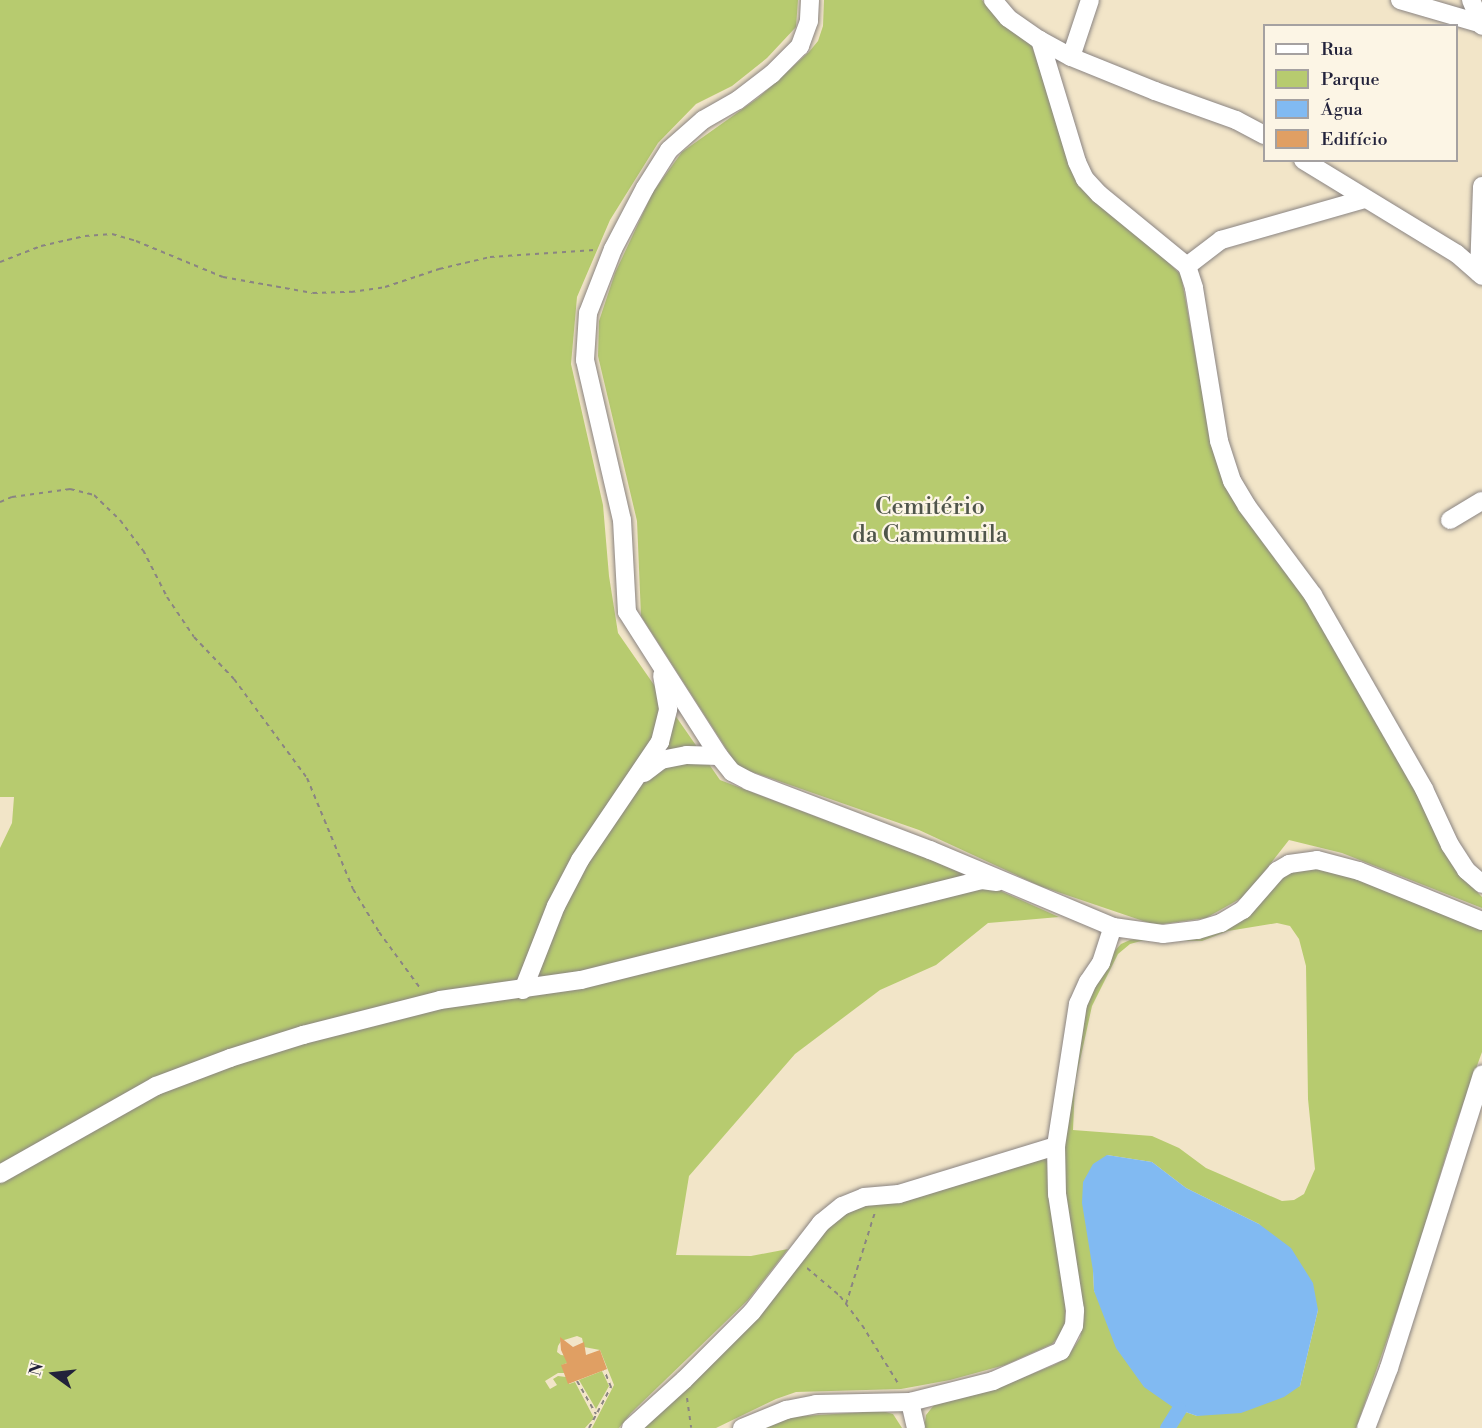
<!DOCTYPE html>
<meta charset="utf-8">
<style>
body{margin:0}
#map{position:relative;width:1482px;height:1428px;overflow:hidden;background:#f2e5c8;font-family:"Libre Bodoni",serif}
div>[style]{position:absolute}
.green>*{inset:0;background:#b7cb6f}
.water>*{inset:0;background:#81baf2}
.canal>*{height:15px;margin:-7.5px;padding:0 7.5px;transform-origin:7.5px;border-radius:7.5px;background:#81baf2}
.building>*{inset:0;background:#e09f63}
.path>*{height:2px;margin-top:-1px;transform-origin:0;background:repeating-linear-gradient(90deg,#8a8482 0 4.5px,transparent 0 9px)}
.roads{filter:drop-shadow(0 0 2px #8a8482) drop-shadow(0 0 2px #8a8482)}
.minor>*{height:18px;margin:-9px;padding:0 9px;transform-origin:9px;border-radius:9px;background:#fff}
span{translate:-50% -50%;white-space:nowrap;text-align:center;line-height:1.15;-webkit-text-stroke:4.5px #fcf5e5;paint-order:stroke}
.park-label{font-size:24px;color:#4f554b}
.legend{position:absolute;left:1263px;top:24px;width:195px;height:138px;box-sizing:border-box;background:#fcf5e5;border:2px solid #a5a1a1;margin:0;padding:8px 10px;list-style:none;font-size:18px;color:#22223b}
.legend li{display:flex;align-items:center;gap:12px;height:30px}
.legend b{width:30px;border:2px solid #a5a1a1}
.north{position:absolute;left:24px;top:1344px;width:60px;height:60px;-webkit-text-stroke:4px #fcf5e5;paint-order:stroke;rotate:285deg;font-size:16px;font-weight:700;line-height:24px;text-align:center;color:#22223b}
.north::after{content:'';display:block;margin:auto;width:21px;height:27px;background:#22223b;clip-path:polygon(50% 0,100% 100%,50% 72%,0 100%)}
</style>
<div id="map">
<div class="green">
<i style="clip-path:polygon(0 0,798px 0,796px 27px,767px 58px,732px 86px,696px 104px,658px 143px,610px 220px,577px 297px,571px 364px,603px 505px,609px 576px,618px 633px,720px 780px,936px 862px,1059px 917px,988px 923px,936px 965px,880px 990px,795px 1054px,689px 1176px,676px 1255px,751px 1256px,788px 1249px,748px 1300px,631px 1413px,619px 1428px,592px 1428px,614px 1385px,600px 1350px,584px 1347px,582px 1338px,577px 1336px,561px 1341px,558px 1346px,557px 1352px,561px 1355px,568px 1356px,574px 1360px,562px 1365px,565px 1373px,558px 1373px,545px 1381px,550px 1389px,557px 1385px,553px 1379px,558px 1376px,566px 1377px,569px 1384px,575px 1382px,594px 1418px,585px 1428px,0 1428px,0 848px,12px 823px,14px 797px,0 797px)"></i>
<i style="clip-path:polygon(824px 0,982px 0,996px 17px,1031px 43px,1072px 167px,1181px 275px,1212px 447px,1306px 597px,1419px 792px,1461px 875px,1482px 897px,1482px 908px,1342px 853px,1289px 840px,1245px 896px,1206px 918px,1155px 925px,1040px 886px,919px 830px,738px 767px,641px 616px,637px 521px,598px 356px,599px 321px,615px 273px,653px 192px,682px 152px,758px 98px,809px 52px,818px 41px,823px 26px)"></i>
<i style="clip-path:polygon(evenodd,1297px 868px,1338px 870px,1482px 928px,1482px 1052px,1453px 1132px,1410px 1274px,1356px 1428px,924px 1428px,926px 1415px,934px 1405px,993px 1390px,1054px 1365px,1067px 1358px,1080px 1338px,1084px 1319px,1061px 1167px,1087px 1005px,1109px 957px,1121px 944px,1130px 940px,1193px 934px,1297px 868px,1277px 923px,1290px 926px,1299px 939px,1306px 966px,1308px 1099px,1315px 1169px,1304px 1194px,1294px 1200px,1282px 1201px,1206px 1168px,1179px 1148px,1152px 1136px,1073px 1130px,1075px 1083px,1092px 1006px,1118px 954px,1130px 944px,1141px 941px,1202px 941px,1228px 931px,1277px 923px,1297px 868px,1107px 1155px,1152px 1162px,1186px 1188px,1259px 1224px,1318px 1310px,1300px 1386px,1197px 1416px,1174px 1408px,1094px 1291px,1093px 1271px,1107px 1155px)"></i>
<i style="clip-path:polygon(1044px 1158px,1049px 1162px,1065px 1304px,1065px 1322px,1060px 1335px,1052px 1344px,1005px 1365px,950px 1380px,901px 1389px,796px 1392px,776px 1399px,716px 1428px,637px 1428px,833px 1220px,857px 1205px,900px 1203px)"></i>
<i style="clip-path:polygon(602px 1371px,609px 1386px,596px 1409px,579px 1380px)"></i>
<i style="clip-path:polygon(882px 1411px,893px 1414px,902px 1428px,764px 1428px,787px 1417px)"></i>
</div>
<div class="water">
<i style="clip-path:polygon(1107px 1155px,1152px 1162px,1186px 1188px,1259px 1224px,1291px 1248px,1313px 1283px,1318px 1310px,1300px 1386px,1284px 1397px,1241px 1413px,1197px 1416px,1174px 1408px,1144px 1387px,1116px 1348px,1094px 1291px,1093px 1271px,1082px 1203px,1083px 1182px,1093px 1164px)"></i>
</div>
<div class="canal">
<i style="left:1167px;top:1428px;width:22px;rotate:-58deg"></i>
</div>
<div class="building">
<i style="clip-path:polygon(560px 1337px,573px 1347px,584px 1342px,586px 1355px,600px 1350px,607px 1369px,568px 1384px,561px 1365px,567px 1363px,561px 1350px)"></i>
</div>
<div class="path">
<i style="left:0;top:262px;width:44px;rotate:-21.3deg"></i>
<i style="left:41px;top:246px;width:45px;rotate:-12.8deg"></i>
<i style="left:85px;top:236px;width:27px;rotate:-4deg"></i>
<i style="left:112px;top:234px;width:25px;rotate:16deg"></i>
<i style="left:136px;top:241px;width:94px;rotate:22.5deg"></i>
<i style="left:223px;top:277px;width:91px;rotate:10.1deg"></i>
<i style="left:313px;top:293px;width:38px;rotate:-2deg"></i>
<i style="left:351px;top:292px;width:34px;rotate:-8deg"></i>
<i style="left:385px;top:287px;width:57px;rotate:-18.4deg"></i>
<i style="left:439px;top:269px;width:52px;rotate:-13.2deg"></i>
<i style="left:490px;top:257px;width:105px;rotate:-3.8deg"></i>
<i style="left:0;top:502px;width:13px;rotate:-23deg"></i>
<i style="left:12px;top:497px;width:59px;rotate:-7.9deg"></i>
<i style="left:70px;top:489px;width:25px;rotate:14deg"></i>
<i style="left:94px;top:495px;width:36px;rotate:44deg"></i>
<i style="left:120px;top:520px;width:38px;rotate:53deg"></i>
<i style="left:143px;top:550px;width:53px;rotate:62.9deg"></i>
<i style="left:167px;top:597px;width:48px;rotate:56deg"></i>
<i style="left:194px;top:637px;width:58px;rotate:46.4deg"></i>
<i style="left:234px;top:679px;width:123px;rotate:53.6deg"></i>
<i style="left:307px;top:778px;width:120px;rotate:67.5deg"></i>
<i style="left:353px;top:889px;width:50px;rotate:58.8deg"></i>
<i style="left:379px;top:932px;width:69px;rotate:53.8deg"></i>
<i style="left:807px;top:1268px;width:43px;rotate:40.3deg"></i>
<i style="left:840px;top:1296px;width:36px;rotate:53deg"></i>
<i style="left:862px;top:1325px;width:70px;rotate:58.3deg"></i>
<i style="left:846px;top:1304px;width:96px;rotate:-72.5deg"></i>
<i style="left:577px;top:1381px;width:38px;rotate:60deg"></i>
<i style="left:687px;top:1398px;width:30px;rotate:82deg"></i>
<i style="left:589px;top:1428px;width:47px;rotate:-61.8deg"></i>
<i style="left:611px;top:1387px;width:18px;rotate:-112deg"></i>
</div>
<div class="roads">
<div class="minor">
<i style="left:810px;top:0;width:21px;rotate:93deg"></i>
<i style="left:809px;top:21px;width:27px;rotate:110deg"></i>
<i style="left:800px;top:46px;width:40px;rotate:135deg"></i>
<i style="left:772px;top:74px;width:43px;rotate:142.6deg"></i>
<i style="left:738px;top:100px;width:40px;rotate:150.3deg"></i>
<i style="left:703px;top:120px;width:45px;rotate:138.6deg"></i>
<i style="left:669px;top:150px;width:45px;rotate:122.3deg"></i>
<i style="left:645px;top:188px;width:69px;rotate:117.7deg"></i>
<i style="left:613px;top:249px;width:69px;rotate:111.3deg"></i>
<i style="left:588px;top:313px;width:47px;rotate:93.7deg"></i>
<i style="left:585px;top:360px;width:164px;rotate:77deg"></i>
<i style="left:622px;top:520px;width:92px;rotate:86.9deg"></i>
<i style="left:627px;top:612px;width:171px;rotate:57.4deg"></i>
<i style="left:719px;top:756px;width:21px;rotate:51deg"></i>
<i style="left:732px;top:772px;width:19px;rotate:28deg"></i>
<i style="left:749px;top:781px;width:194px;rotate:20.9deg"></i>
<i style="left:930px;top:850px;width:199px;rotate:22.8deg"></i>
<i style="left:1113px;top:927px;width:50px;rotate:8deg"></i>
<i style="left:1163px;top:934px;width:35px;rotate:-7deg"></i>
<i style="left:1198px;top:930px;width:24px;rotate:-17deg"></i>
<i style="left:1221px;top:923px;width:26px;rotate:-31deg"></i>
<i style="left:1243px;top:910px;width:52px;rotate:-48.9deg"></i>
<i style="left:1277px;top:871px;width:14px;rotate:-30deg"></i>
<i style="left:1289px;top:864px;width:28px;rotate:-8deg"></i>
<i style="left:1317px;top:860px;width:43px;rotate:14.7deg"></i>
<i style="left:1359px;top:871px;width:133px;rotate:22.1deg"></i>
<i style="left:993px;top:0;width:23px;rotate:50deg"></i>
<i style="left:1008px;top:18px;width:39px;rotate:35deg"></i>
<i style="left:1040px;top:40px;width:35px;rotate:29deg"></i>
<i style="left:1071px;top:57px;width:91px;rotate:22deg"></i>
<i style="left:1155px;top:91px;width:86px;rotate:19.7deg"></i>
<i style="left:1236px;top:120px;width:32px;rotate:28deg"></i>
<i style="left:1400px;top:0;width:85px;rotate:16.3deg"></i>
<i style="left:1471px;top:0;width:28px;rotate:67deg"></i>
<i style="left:1040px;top:40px;width:127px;rotate:73.1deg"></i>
<i style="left:1077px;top:162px;width:19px;rotate:65deg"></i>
<i style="left:1085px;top:179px;width:21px;rotate:47deg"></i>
<i style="left:1099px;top:194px;width:114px;rotate:39.3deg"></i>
<i style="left:1187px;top:266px;width:23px;rotate:72deg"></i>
<i style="left:1194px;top:288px;width:155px;rotate:80.7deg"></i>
<i style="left:1219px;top:441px;width:42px;rotate:72deg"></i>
<i style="left:1232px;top:481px;width:29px;rotate:59deg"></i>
<i style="left:1247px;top:506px;width:111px;rotate:53.4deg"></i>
<i style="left:1313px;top:595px;width:224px;rotate:60.2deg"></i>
<i style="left:1424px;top:789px;width:62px;rotate:65.1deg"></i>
<i style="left:1450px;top:845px;width:30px;rotate:57deg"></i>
<i style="left:1466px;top:870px;width:21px;rotate:41deg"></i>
<i style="left:1071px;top:57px;width:60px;rotate:-71.6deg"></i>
<i style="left:1303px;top:160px;width:180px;rotate:31.4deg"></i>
<i style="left:1457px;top:254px;width:33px;rotate:41deg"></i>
<i style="left:1187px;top:266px;width:43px;rotate:-37.4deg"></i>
<i style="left:1221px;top:240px;width:150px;rotate:-15.9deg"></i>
<i style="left:1479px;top:273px;width:87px;rotate:-88deg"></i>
<i style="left:1450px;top:520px;width:37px;rotate:-31deg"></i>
<i style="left:644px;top:773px;width:21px;rotate:-37deg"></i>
<i style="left:661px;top:760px;width:26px;rotate:-11deg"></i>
<i style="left:687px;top:755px;width:32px;rotate:2deg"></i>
<i style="left:523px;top:990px;width:90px;rotate:-68.6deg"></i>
<i style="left:556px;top:906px;width:52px;rotate:-62.4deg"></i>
<i style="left:580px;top:860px;width:143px;rotate:-55.9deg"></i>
<i style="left:660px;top:742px;width:34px;rotate:-76deg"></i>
<i style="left:668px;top:709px;width:34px;rotate:-100deg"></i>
<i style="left:0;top:1174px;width:179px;rotate:-29.4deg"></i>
<i style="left:156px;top:1086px;width:79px;rotate:-20.7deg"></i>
<i style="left:230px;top:1058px;width:77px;rotate:-17.5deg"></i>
<i style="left:303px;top:1035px;width:141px;rotate:-14.3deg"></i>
<i style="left:440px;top:1000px;width:142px;rotate:-8.1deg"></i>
<i style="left:581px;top:980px;width:413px;rotate:-14deg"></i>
<i style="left:982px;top:880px;width:15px;rotate:8deg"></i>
<i style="left:910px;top:1402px;width:27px;rotate:77deg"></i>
<i style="left:631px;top:1428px;width:72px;rotate:-42.2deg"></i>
<i style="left:684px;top:1380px;width:96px;rotate:-45deg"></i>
<i style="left:752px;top:1312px;width:113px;rotate:-52.2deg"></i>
<i style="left:821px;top:1223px;width:27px;rotate:-39deg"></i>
<i style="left:842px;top:1206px;width:24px;rotate:-22deg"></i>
<i style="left:864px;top:1197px;width:35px;rotate:-5deg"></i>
<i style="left:899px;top:1194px;width:164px;rotate:-17deg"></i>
<i style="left:742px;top:1428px;width:48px;rotate:-22.2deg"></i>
<i style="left:786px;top:1410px;width:31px;rotate:-11deg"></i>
<i style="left:816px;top:1404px;width:94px;rotate:-1.2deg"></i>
<i style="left:910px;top:1402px;width:86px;rotate:-14.2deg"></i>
<i style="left:993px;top:1381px;width:74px;rotate:-23.8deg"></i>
<i style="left:1061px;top:1351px;width:28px;rotate:-63deg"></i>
<i style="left:1074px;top:1326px;width:16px;rotate:-86deg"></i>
<i style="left:1075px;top:1310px;width:117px;rotate:-98.8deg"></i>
<i style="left:1057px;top:1194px;width:48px;rotate:-91.2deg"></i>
<i style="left:1056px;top:1146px;width:144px;rotate:-81.2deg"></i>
<i style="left:1078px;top:1004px;width:24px;rotate:-66deg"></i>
<i style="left:1088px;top:982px;width:23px;rotate:-56deg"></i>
<i style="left:1101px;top:963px;width:38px;rotate:-72deg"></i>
<i style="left:1366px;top:1428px;width:64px;rotate:-69deg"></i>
<i style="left:1389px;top:1368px;width:308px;rotate:-72.4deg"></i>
</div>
</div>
<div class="park-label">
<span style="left:930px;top:522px">Cemitério<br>da Camumuila</span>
</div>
<ul class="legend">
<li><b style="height:8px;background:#fff"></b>Rua</li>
<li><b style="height:16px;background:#b7cb6f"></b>Parque</li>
<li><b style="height:16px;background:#81baf2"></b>Água</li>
<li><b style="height:16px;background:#e09f63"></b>Edifício</li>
</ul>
<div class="north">N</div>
</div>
